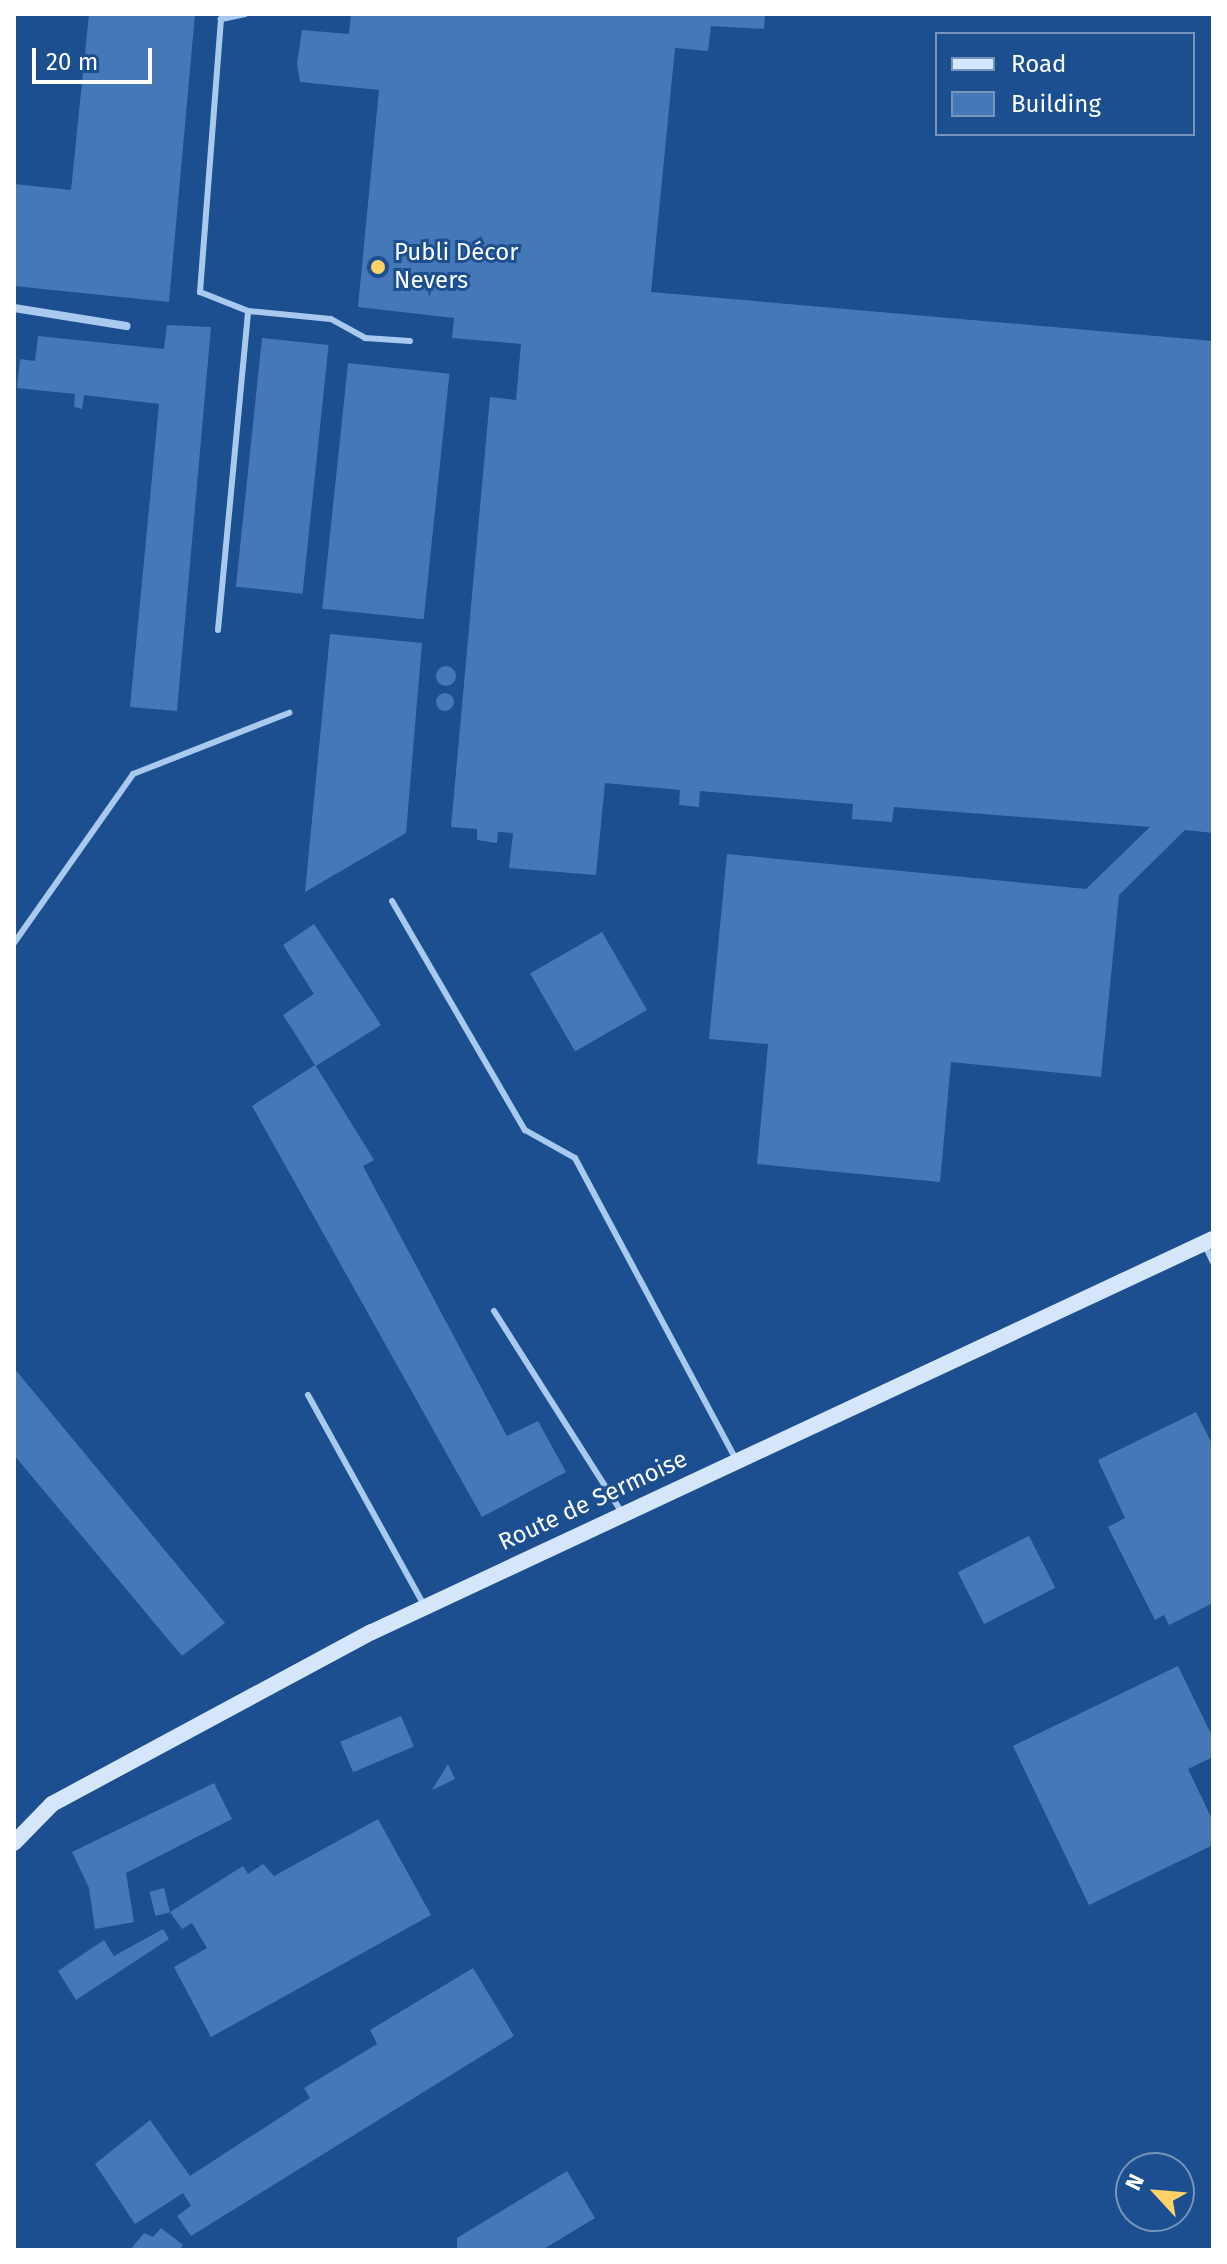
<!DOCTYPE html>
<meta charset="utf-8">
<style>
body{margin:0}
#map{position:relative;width:1227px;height:2264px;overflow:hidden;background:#1b4f8f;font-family:"Fira Sans",sans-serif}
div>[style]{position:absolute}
.building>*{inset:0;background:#4478b7;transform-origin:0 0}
.round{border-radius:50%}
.service>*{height:6px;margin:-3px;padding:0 3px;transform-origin:3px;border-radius:3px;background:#a9c9ee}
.minor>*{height:8px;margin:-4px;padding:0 4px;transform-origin:4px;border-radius:4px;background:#a9c9ee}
.secondary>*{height:16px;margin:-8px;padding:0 8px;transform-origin:8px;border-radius:8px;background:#d6e6fa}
.dots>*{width:22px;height:22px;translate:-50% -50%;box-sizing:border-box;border:4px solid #1b4f8f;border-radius:50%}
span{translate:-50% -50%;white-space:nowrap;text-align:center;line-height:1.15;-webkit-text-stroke:6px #1b4f8f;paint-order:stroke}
.poi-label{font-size:24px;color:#fff}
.left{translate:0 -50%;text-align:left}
.street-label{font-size:24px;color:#fff}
.frame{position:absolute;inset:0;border:16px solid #fff;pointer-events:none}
.legend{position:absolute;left:935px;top:32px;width:260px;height:104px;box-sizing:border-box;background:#1b4f8f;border:2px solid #7695bc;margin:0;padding:10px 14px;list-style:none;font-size:24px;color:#fff}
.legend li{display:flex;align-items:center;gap:16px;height:40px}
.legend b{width:40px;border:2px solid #7695bc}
.north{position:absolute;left:1115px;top:2152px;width:80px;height:80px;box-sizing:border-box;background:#1b4f8f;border:2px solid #7695bc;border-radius:50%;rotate:296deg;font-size:22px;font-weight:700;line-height:32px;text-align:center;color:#fff}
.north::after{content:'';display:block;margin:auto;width:28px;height:36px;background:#ffd166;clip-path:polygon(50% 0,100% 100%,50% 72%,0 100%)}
.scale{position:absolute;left:32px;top:48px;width:120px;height:36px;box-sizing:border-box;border:4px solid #fff;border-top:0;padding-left:10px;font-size:24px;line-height:28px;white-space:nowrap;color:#fff;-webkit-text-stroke:6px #1b4f8f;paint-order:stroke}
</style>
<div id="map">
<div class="building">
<i style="clip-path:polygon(89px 14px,195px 14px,169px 302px,14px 286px,14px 184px,71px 190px)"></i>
<i style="clip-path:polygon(351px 14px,765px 14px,764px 29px,711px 26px,708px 51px,675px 48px,651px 292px,1213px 341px,1213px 833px,1185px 830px,1119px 895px,1101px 1077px,951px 1062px,940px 1182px,757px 1164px,768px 1044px,709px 1039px,727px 854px,1086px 889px,1150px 827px,894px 807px,892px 822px,852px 819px,853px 804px,700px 791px,699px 807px,679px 805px,680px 790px,605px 783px,596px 875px,509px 868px,513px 833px,498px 832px,497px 843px,477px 840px,477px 829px,451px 827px,490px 397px,516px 400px,521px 344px,452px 338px,454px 318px,358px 307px,379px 90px,300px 82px,297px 64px,302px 30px,349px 34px)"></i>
<i style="clip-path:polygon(167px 325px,211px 327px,177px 711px,130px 707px,159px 404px,84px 395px,82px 409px,74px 407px,75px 394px,17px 388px,20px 359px,35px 361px,38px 336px,164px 349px)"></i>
<i style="left:262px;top:338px;width:67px;height:250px;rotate:6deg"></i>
<i style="left:348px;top:363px;width:102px;height:247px;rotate:6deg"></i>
<i style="clip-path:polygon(330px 634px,422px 643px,406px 833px,305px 892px)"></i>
<i class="round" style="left:436px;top:666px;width:20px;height:20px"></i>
<i class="round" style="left:436px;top:693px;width:18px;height:18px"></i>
<i style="clip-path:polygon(314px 924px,381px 1025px,316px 1066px,374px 1160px,363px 1166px,507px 1436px,538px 1421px,566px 1472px,482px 1517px,252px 1106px,315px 1065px,283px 1015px,314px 994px,283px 945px)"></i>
<i style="left:602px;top:932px;width:90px;height:83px;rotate:60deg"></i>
<i style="clip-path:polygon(14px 1368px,225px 1623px,182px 1656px,14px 1455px)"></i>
<i style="clip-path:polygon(1196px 1412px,1213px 1446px,1213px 1603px,1169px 1625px,1164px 1615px,1155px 1620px,1108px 1527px,1125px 1518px,1098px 1460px)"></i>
<i style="left:1029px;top:1536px;width:58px;height:80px;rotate:63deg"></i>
<i style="clip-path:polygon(1178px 1666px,1213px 1738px,1213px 1757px,1188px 1769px,1213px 1821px,1213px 1845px,1089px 1905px,1013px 1746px)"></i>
<i style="left:401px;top:1716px;width:33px;height:66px;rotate:67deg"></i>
<i style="clip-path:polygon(448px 1764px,455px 1779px,432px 1790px)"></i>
<i style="clip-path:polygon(214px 1783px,232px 1819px,126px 1873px,134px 1922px,95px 1929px,89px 1888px,72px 1852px)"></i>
<i style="clip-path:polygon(378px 1819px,431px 1915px,211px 2037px,174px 1967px,207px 1948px,192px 1923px,182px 1929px,170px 1912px,243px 1866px,248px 1874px,263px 1864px,274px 1876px)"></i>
<i style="left:164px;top:1888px;width:25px;height:15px;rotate:76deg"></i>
<i style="clip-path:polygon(163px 1929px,169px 1939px,76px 2000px,58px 1971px,104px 1940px,114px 1956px)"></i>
<i style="clip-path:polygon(473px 1968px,514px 2036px,191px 2236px,177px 2216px,191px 2206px,183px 2193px,135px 2224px,95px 2164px,150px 2120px,190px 2176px,310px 2098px,304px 2088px,377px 2044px,370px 2030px)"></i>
<i style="clip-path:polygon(567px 2171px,595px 2218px,542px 2250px,457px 2250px,457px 2238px)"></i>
<i style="clip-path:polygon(161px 2228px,183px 2245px,179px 2250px,130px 2250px,144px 2233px,153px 2237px)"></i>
</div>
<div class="service">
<i style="left:245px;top:14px;width:25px;rotate:168deg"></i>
<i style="left:221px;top:19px;width:274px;rotate:94.4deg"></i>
<i style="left:200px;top:292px;width:52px;rotate:21.6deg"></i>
<i style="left:248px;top:311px;width:83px;rotate:5.5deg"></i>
<i style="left:331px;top:319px;width:39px;rotate:29deg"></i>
<i style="left:365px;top:338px;width:45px;rotate:3.8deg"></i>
<i style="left:218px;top:630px;width:320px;rotate:-84.6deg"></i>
<i style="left:392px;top:901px;width:265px;rotate:59.9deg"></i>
<i style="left:525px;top:1130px;width:57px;rotate:29.2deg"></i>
<i style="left:575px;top:1158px;width:342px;rotate:61.9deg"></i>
<i style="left:14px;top:943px;width:207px;rotate:-54.8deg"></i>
<i style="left:133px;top:774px;width:168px;rotate:-21.4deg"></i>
<i style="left:1204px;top:1243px;width:21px;rotate:65deg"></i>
<i style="left:494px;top:1311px;width:239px;rotate:57.6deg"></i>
<i style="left:308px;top:1395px;width:242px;rotate:61.1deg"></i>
</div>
<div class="minor">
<i style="left:14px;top:308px;width:114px;rotate:9.1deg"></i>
</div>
<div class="secondary">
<i style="left:14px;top:1843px;width:54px;rotate:-45.7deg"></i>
<i style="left:52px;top:1804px;width:363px;rotate:-28.3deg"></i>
<i style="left:372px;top:1632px;width:928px;rotate:-25.05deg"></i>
</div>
<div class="dots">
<i style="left:378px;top:267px;background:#ffd166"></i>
</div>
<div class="poi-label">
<span class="left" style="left:394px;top:267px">Publi Décor<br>Nevers</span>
</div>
<div class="street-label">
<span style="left:593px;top:1501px;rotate:-25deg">Route de Sermoise</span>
</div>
<div class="frame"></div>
<ul class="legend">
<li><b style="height:10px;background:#d6e6fa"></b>Road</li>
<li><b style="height:22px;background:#4478b7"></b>Building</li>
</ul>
<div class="north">N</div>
<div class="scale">20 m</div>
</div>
